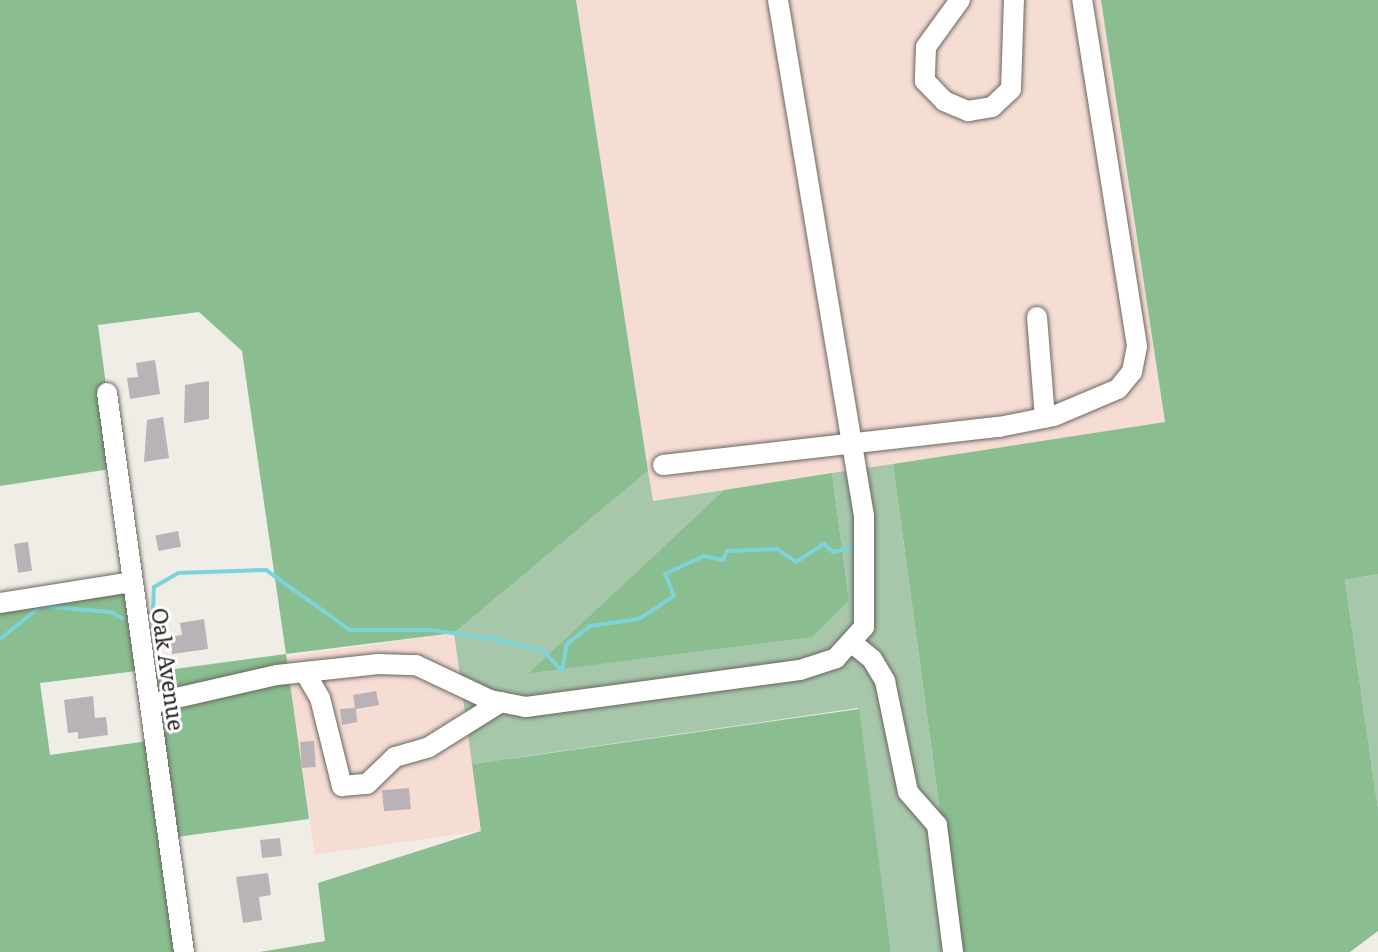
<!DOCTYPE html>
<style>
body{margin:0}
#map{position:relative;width:1378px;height:952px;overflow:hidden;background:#f0ede6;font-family:Literata,serif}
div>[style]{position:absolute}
.industrial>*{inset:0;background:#f6ddd4;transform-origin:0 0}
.green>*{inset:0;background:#a7c7aa}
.forest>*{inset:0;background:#8abd8f}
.stream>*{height:4px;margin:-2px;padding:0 2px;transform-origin:2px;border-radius:2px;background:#7cd3d8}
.building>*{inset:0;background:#b9b2b6;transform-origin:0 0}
.roads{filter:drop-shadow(0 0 2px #686660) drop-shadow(0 0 2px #686660)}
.minor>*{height:20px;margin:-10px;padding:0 10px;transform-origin:10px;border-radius:10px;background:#fff}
span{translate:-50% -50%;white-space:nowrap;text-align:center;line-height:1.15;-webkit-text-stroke:6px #fff;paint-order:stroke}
.street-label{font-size:22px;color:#252421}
</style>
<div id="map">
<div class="industrial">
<i style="clip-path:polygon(576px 0,1101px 0,1165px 423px,652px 501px)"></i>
<i style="left:454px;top:633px;width:200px;height:169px;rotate:82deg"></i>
</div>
<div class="green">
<i style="clip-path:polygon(893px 464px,959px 952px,891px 952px,858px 708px,472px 764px,454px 633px,648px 471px,653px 501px,724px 490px,531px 672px,849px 600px,832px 473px)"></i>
<i style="clip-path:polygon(1378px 574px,1378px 809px,1345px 580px)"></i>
</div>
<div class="forest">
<i style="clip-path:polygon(0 0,576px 0,648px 471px,454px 633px,286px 654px,309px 819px,169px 838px,184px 952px,0 952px,0 603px,132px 582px,145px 670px,40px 683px,50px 755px,155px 740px,145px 673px,286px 654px,242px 351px,199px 312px,98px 325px,117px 468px,0 486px)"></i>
<i style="clip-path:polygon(1101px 0,1378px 0,1378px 574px,1345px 580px,1378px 809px,1378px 931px,1350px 952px,959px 952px,893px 464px,1165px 422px)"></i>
<i style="clip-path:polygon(832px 473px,849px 600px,812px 637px,529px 673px,724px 490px)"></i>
<i style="clip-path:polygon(859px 709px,891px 952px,260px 952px,325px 941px,318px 883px,481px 831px,472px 764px)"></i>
</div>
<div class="stream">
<i style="left:146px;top:614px;width:7px;rotate:-16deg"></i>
<i style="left:153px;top:612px;width:25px;rotate:-88deg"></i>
<i style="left:154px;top:587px;width:28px;rotate:-30deg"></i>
<i style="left:178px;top:573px;width:88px;rotate:-2deg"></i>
<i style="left:266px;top:570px;width:103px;rotate:35.5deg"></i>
<i style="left:350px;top:630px;width:81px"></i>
<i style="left:431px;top:630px;width:58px;rotate:8deg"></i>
<i style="left:488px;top:638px;width:55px;rotate:12.5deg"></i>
<i style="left:542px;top:650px;width:29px;rotate:46deg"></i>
<i style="left:562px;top:671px;width:27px;rotate:-80deg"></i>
<i style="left:567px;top:644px;width:29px;rotate:-38deg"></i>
<i style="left:590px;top:626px;width:49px;rotate:-8.1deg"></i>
<i style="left:639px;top:619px;width:42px;rotate:-33.3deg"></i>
<i style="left:674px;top:596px;width:24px;rotate:-112deg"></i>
<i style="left:665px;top:574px;width:43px;rotate:-24.8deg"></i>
<i style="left:704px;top:556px;width:19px;rotate:12deg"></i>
<i style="left:723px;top:560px;width:10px;rotate:-66deg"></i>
<i style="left:727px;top:551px;width:50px;rotate:-2.3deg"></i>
<i style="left:777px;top:549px;width:23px;rotate:34deg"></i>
<i style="left:796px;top:562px;width:33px;rotate:-33deg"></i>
<i style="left:824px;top:544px;width:12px;rotate:42deg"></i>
<i style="left:833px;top:552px;width:19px;rotate:-12deg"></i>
<i style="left:0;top:639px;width:53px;rotate:-38.8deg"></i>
<i style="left:41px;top:606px;width:70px;rotate:4.9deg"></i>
<i style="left:111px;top:612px;width:13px;rotate:29deg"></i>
</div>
<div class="building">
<i style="clip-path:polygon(155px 360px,160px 394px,130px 399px,127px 378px,138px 377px,136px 363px)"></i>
<i style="clip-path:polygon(209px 381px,209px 419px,184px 423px,185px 385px)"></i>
<i style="clip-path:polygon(163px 417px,169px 458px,144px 462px,147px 420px)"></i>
<i style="left:178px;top:531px;width:16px;height:23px;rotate:79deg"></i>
<i style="left:28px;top:542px;width:29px;height:14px;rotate:82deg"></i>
<i style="clip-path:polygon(204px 619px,208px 649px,172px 654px,170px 637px,182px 635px,180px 623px)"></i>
<i style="clip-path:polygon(376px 691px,379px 705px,356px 709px,357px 722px,342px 725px,340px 709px,355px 708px,353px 695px)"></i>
<i style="clip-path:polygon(93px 696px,95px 718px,106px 717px,108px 735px,78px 739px,78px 732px,68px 733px,64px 700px)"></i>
<i style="left:314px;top:741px;width:26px;height:14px;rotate:86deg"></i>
<i style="left:409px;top:788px;width:21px;height:27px;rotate:85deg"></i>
<i style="left:280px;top:838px;width:18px;height:20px;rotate:84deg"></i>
<i style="clip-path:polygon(268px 873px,271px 895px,259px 897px,262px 920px,243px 923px,236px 877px)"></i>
</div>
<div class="roads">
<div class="minor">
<i style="left:960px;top:0;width:58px;rotate:125.9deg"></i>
<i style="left:926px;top:47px;width:34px;rotate:92deg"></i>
<i style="left:925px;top:81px;width:28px;rotate:46deg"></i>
<i style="left:944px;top:101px;width:26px;rotate:23deg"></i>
<i style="left:968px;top:111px;width:24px;rotate:-9deg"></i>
<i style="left:992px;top:107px;width:26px;rotate:-43deg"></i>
<i style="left:1011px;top:89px;width:89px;rotate:-88.1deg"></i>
<i style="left:1037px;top:317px;width:101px;rotate:85.5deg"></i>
<i style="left:107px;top:393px;width:564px;rotate:82.16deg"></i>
<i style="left:663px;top:465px;width:338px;rotate:-6.5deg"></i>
<i style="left:999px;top:427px;width:56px;rotate:-11.3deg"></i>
<i style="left:1054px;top:416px;width:69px;rotate:-22.9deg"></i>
<i style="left:1118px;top:389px;width:22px;rotate:-51deg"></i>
<i style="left:1132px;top:372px;width:26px;rotate:-79deg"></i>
<i style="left:1137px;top:346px;width:350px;rotate:-99deg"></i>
<i style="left:0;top:603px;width:134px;rotate:-9deg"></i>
<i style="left:851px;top:642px;width:27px;rotate:39deg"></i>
<i style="left:872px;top:659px;width:26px;rotate:59deg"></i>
<i style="left:885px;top:681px;width:113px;rotate:78.3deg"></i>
<i style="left:908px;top:792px;width:44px;rotate:48.7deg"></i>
<i style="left:937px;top:825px;width:128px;rotate:82.8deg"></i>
<i style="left:306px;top:674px;width:28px;rotate:60deg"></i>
<i style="left:320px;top:698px;width:91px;rotate:76deg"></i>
<i style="left:342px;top:786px;width:25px;rotate:-5deg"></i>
<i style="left:367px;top:784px;width:39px;rotate:-44deg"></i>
<i style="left:395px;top:757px;width:35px;rotate:-16deg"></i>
<i style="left:429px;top:747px;width:85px;rotate:-32deg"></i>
<i style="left:150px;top:704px;width:130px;rotate:-12.9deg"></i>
<i style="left:277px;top:675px;width:102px;rotate:-6.2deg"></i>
<i style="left:378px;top:664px;width:38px;rotate:2deg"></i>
<i style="left:416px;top:665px;width:82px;rotate:25.3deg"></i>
<i style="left:490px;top:700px;width:37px;rotate:11deg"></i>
<i style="left:526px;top:707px;width:276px;rotate:-7.7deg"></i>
<i style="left:800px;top:670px;width:38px;rotate:-18deg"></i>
<i style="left:836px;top:658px;width:42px;rotate:-47.9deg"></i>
<i style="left:864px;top:627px;width:111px;rotate:-90deg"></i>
<i style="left:864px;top:516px;width:523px;rotate:-99.46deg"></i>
</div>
</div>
<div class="street-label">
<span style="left:169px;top:669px;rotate:82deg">Oak Avenue</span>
</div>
</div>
